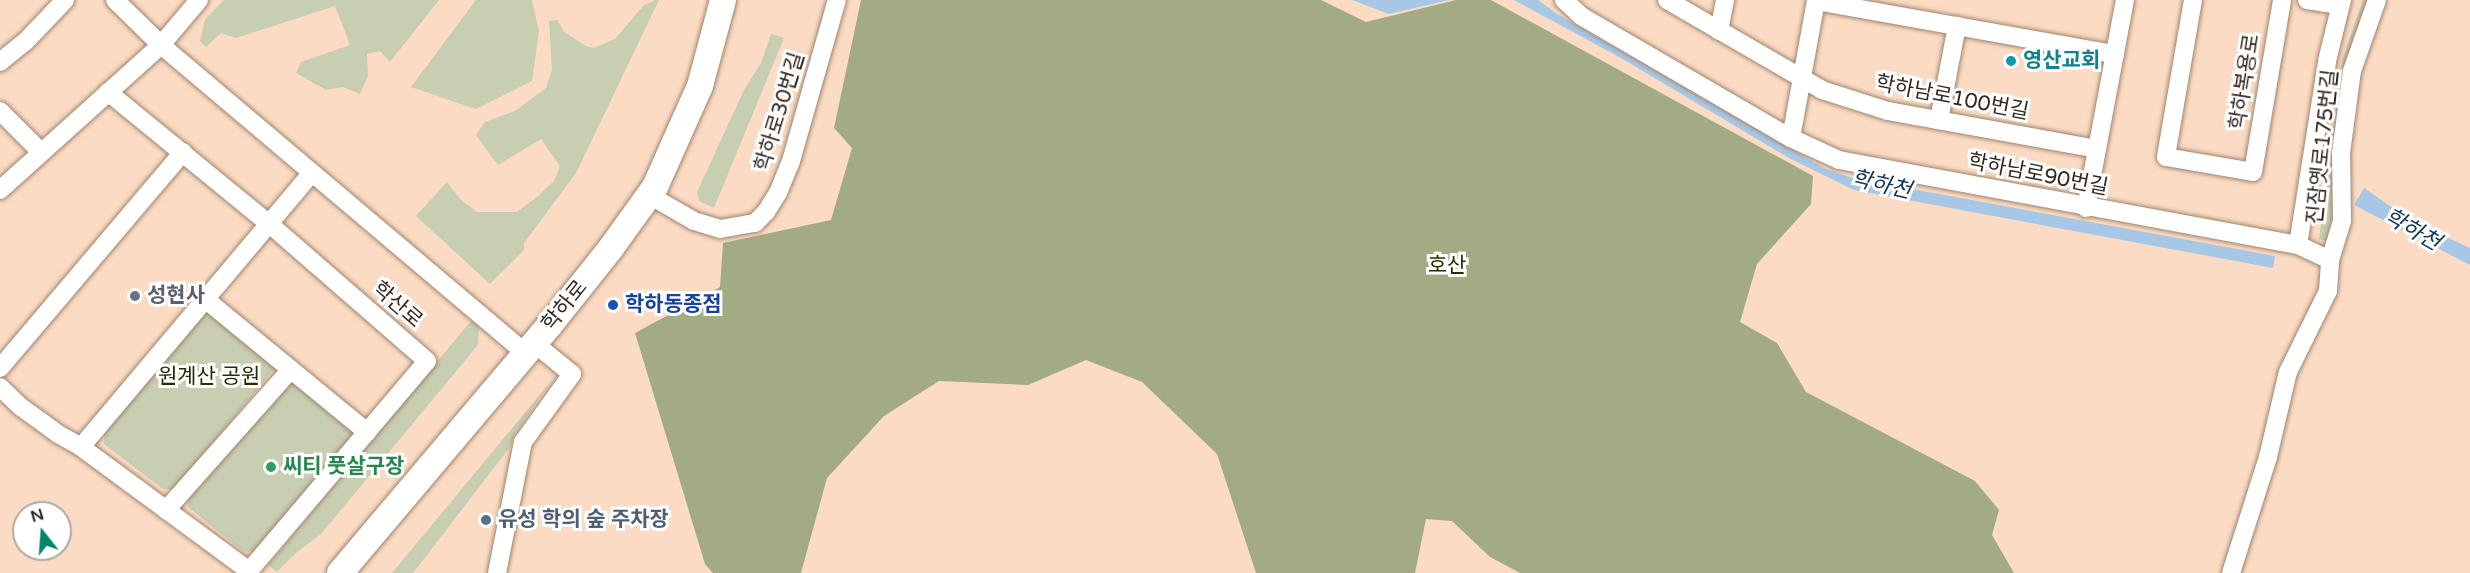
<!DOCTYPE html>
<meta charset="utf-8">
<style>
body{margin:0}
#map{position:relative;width:2470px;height:573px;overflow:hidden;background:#fbdbc3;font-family:"Varela Round","Noto Sans KR",sans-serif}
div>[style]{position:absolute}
.green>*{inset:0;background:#c7ceb2}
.forest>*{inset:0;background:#a2ab84}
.water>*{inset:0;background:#a6c8e6}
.roads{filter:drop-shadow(0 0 2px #a1836e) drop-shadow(0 0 2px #a1836e)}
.street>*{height:18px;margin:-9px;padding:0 9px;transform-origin:9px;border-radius:9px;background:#fff}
.secondary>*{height:26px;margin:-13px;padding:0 13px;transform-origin:13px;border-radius:13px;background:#fff}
.dots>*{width:16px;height:16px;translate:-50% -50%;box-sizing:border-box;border:3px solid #fff;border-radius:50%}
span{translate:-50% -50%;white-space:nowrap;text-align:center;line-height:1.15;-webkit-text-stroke:6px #fff;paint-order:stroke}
.culture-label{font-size:21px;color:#0d838f;font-weight:700}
.left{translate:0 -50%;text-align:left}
.street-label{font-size:21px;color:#33271e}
.park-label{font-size:21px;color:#262e00}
.worship-label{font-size:21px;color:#5b616d;font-weight:700}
.transit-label{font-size:21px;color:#164399;font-weight:700}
.leisure-label{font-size:21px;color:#27864d;font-weight:700}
.service-label{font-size:21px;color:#4e5e75;font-weight:700}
.water-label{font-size:22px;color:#103856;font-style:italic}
.north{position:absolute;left:12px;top:501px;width:60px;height:60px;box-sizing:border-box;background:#fff;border:2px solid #ada9a5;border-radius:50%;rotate:343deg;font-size:16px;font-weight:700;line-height:24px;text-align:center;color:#33271e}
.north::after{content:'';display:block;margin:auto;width:21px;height:27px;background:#00876b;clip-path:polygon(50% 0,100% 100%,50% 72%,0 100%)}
</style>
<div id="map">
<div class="green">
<i style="clip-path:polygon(224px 0,439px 0,390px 62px,380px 51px,367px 54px,368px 76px,360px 94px,343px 87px,326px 90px,296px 73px,301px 62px,350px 45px,335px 6px,236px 38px,221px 33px,206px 47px,200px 41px,205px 19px)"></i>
<i style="clip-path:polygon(476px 0,532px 0,539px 31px,532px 81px,476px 109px,411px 87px)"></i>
<i style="clip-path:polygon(655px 0,659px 0,576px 173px,524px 243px,524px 250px,490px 284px,416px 216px,447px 182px,460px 199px,477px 212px,517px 212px,538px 196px,554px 181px,560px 166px,541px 139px,498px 165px,476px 135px,485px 122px,515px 111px,546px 88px,552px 70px,549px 21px,557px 20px,564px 32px,586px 46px,594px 48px,615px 39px,644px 5px)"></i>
<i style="clip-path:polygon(2363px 0,2372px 0,2338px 204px,2329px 242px,2319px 239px,2343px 58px)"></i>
<i style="clip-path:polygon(771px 34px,784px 38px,714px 208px,699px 201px,697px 192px,744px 90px,761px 63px)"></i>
<i style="clip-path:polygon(206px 309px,274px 359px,275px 368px,174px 489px,163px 489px,104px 444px,104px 432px)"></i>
<i style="clip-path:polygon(471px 321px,479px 324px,478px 345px,321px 534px,296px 553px,277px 572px,268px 565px)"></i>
<i style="clip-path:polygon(296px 379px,352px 426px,355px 437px,255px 551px,244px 552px,188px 507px,188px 498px,289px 380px)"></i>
<i style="clip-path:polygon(553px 379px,514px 435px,510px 447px,413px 573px,392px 573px)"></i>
</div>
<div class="forest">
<i style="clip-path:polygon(861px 0,1321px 0,1366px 22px,1456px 0,1491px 0,1813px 176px,1811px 204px,1757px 264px,1740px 322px,1777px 343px,1806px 392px,1975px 481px,1999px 510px,1992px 535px,2014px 573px,1520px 573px,1490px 557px,1452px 521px,1426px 519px,1415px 573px,1256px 573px,1217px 454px,1142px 382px,1086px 360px,1028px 385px,939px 381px,884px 416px,827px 478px,801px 573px,713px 573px,705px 564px,635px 333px,720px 287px,723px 243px,831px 220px,852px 148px,834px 128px)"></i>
</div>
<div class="water">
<i style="clip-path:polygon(1352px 0,1449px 0,1389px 14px)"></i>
<i style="clip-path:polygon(1514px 0,1538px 0,1557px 14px,1824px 168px,1852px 178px,2275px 256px,2273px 268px,1854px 190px,1789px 158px,1621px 58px)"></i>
<i style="clip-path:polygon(2364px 188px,2413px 222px,2470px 248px,2470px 265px,2354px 205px)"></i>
</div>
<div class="roads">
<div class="street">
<i style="left:115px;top:0;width:64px;rotate:44.4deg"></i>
<i style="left:161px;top:45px;width:478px;rotate:40.2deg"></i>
<i style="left:1564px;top:0;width:23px;rotate:43deg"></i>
<i style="left:1581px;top:16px;width:243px;rotate:30.2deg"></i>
<i style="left:1791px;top:138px;width:53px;rotate:24.6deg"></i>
<i style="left:1839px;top:160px;width:467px;rotate:10.5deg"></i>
<i style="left:2298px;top:245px;width:35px;rotate:25deg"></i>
<i style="left:1667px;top:0;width:179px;rotate:30.1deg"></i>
<i style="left:1822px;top:90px;width:69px;rotate:17.7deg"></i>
<i style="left:1888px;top:111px;width:212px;rotate:10.3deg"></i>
<i style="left:2193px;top:0;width:159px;rotate:99.8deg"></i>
<i style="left:2166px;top:157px;width:88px;rotate:9.8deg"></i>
<i style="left:2253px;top:172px;width:174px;rotate:-80.4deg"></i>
<i style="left:2307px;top:0;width:33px;rotate:9deg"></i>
<i style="left:1816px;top:1px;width:304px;rotate:10.1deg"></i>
<i style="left:1719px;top:31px;width:32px;rotate:-79deg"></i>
<i style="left:0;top:62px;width:32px;rotate:-39deg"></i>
<i style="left:25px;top:42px;width:58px;rotate:-46.4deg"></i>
<i style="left:0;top:111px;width:58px;rotate:45deg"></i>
<i style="left:1939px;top:120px;width:96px;rotate:-79.2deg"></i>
<i style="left:1791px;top:138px;width:140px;rotate:-79.7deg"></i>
<i style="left:0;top:190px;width:217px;rotate:-42deg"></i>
<i style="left:161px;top:45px;width:59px;rotate:-49.8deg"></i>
<i style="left:649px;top:195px;width:52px;rotate:30deg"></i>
<i style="left:694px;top:221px;width:27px;rotate:17deg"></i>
<i style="left:720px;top:229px;width:36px;rotate:-10deg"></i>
<i style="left:755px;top:223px;width:16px;rotate:-45deg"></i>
<i style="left:766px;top:212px;width:22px;rotate:-58deg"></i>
<i style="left:778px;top:193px;width:35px;rotate:-68deg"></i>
<i style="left:791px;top:161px;width:167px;rotate:-74.1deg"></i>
<i style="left:2086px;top:208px;width:212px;rotate:-79.4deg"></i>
<i style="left:2298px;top:245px;width:186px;rotate:-81deg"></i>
<i style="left:2327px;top:61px;width:63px;rotate:-76.2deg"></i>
<i style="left:205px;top:299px;width:210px;rotate:39.4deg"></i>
<i style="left:0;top:368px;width:283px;rotate:-49.7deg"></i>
<i style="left:0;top:387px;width:29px;rotate:44deg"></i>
<i style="left:21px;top:407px;width:46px;rotate:36.1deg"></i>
<i style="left:58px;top:434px;width:26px;rotate:29deg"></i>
<i style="left:81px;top:447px;width:209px;rotate:36.4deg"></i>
<i style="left:249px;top:571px;width:275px;rotate:-49.7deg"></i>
<i style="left:427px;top:361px;width:211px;rotate:-139deg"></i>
<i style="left:268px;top:223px;width:207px;rotate:-140.7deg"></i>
<i style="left:81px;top:447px;width:358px;rotate:-49.9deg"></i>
<i style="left:166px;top:510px;width:188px;rotate:-48.4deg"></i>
<i style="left:497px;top:573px;width:134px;rotate:-78.8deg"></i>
<i style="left:523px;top:442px;width:84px;rotate:-54.2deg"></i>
<i style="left:572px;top:374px;width:49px;rotate:-140.8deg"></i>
<i style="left:2231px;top:573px;width:122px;rotate:-72.3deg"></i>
<i style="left:2268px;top:457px;width:87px;rotate:-76.8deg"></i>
<i style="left:2288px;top:372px;width:90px;rotate:-63.7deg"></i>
<i style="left:2328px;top:291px;width:31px;rotate:-86deg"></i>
<i style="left:2330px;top:260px;width:41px;rotate:-72.9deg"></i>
<i style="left:2342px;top:221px;width:68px;rotate:-90.8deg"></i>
<i style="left:2341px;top:153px;width:83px;rotate:-82.4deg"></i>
<i style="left:2352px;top:71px;width:75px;rotate:-70.6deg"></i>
</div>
<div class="secondary">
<i style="left:340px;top:573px;width:324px;rotate:-49.8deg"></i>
<i style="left:549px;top:326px;width:100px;rotate:-51.5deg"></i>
<i style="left:611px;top:248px;width:75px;rotate:-54.2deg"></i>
<i style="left:655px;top:187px;width:111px;rotate:-66deg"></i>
<i style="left:700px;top:86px;width:89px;rotate:-75deg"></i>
</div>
</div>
<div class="dots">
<i style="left:2011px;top:61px;background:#0f9aa8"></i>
<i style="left:135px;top:296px;background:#6b7280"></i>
<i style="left:613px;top:305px;background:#1a4fb4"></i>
<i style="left:271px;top:467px;background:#2e9e5b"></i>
<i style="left:486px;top:520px;background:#5c6f8a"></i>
</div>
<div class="culture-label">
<span class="left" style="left:2023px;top:61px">영산교회</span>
</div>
<div class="street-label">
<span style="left:2245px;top:82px;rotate:-81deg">학하복용로</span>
<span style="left:1952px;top:98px;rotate:11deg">학하남로100번길</span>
<span style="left:780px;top:112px;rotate:-73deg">학하로30번길</span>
<span style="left:2323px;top:147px;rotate:-84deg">진잠옛로175번길</span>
<span style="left:2038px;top:175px;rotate:11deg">학하남로90번길</span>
<span style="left:397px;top:305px;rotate:41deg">학산로</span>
<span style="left:565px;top:306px;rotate:-51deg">학하로</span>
</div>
<div class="park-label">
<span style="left:1447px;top:266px">호산</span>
<span style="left:209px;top:377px">원계산 공원</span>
</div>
<div class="worship-label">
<span class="left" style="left:147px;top:296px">성현사</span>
</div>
<div class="transit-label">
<span class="left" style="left:625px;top:305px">학하동종점</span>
</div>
<div class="leisure-label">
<span class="left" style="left:283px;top:467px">씨티 풋살구장</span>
</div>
<div class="service-label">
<span class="left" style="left:498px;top:520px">유성 학의 숲 주차장</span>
</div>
<div class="water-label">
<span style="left:1881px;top:185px;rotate:13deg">학하천</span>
<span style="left:2412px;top:230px;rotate:30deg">학하천</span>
</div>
<div class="north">N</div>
</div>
